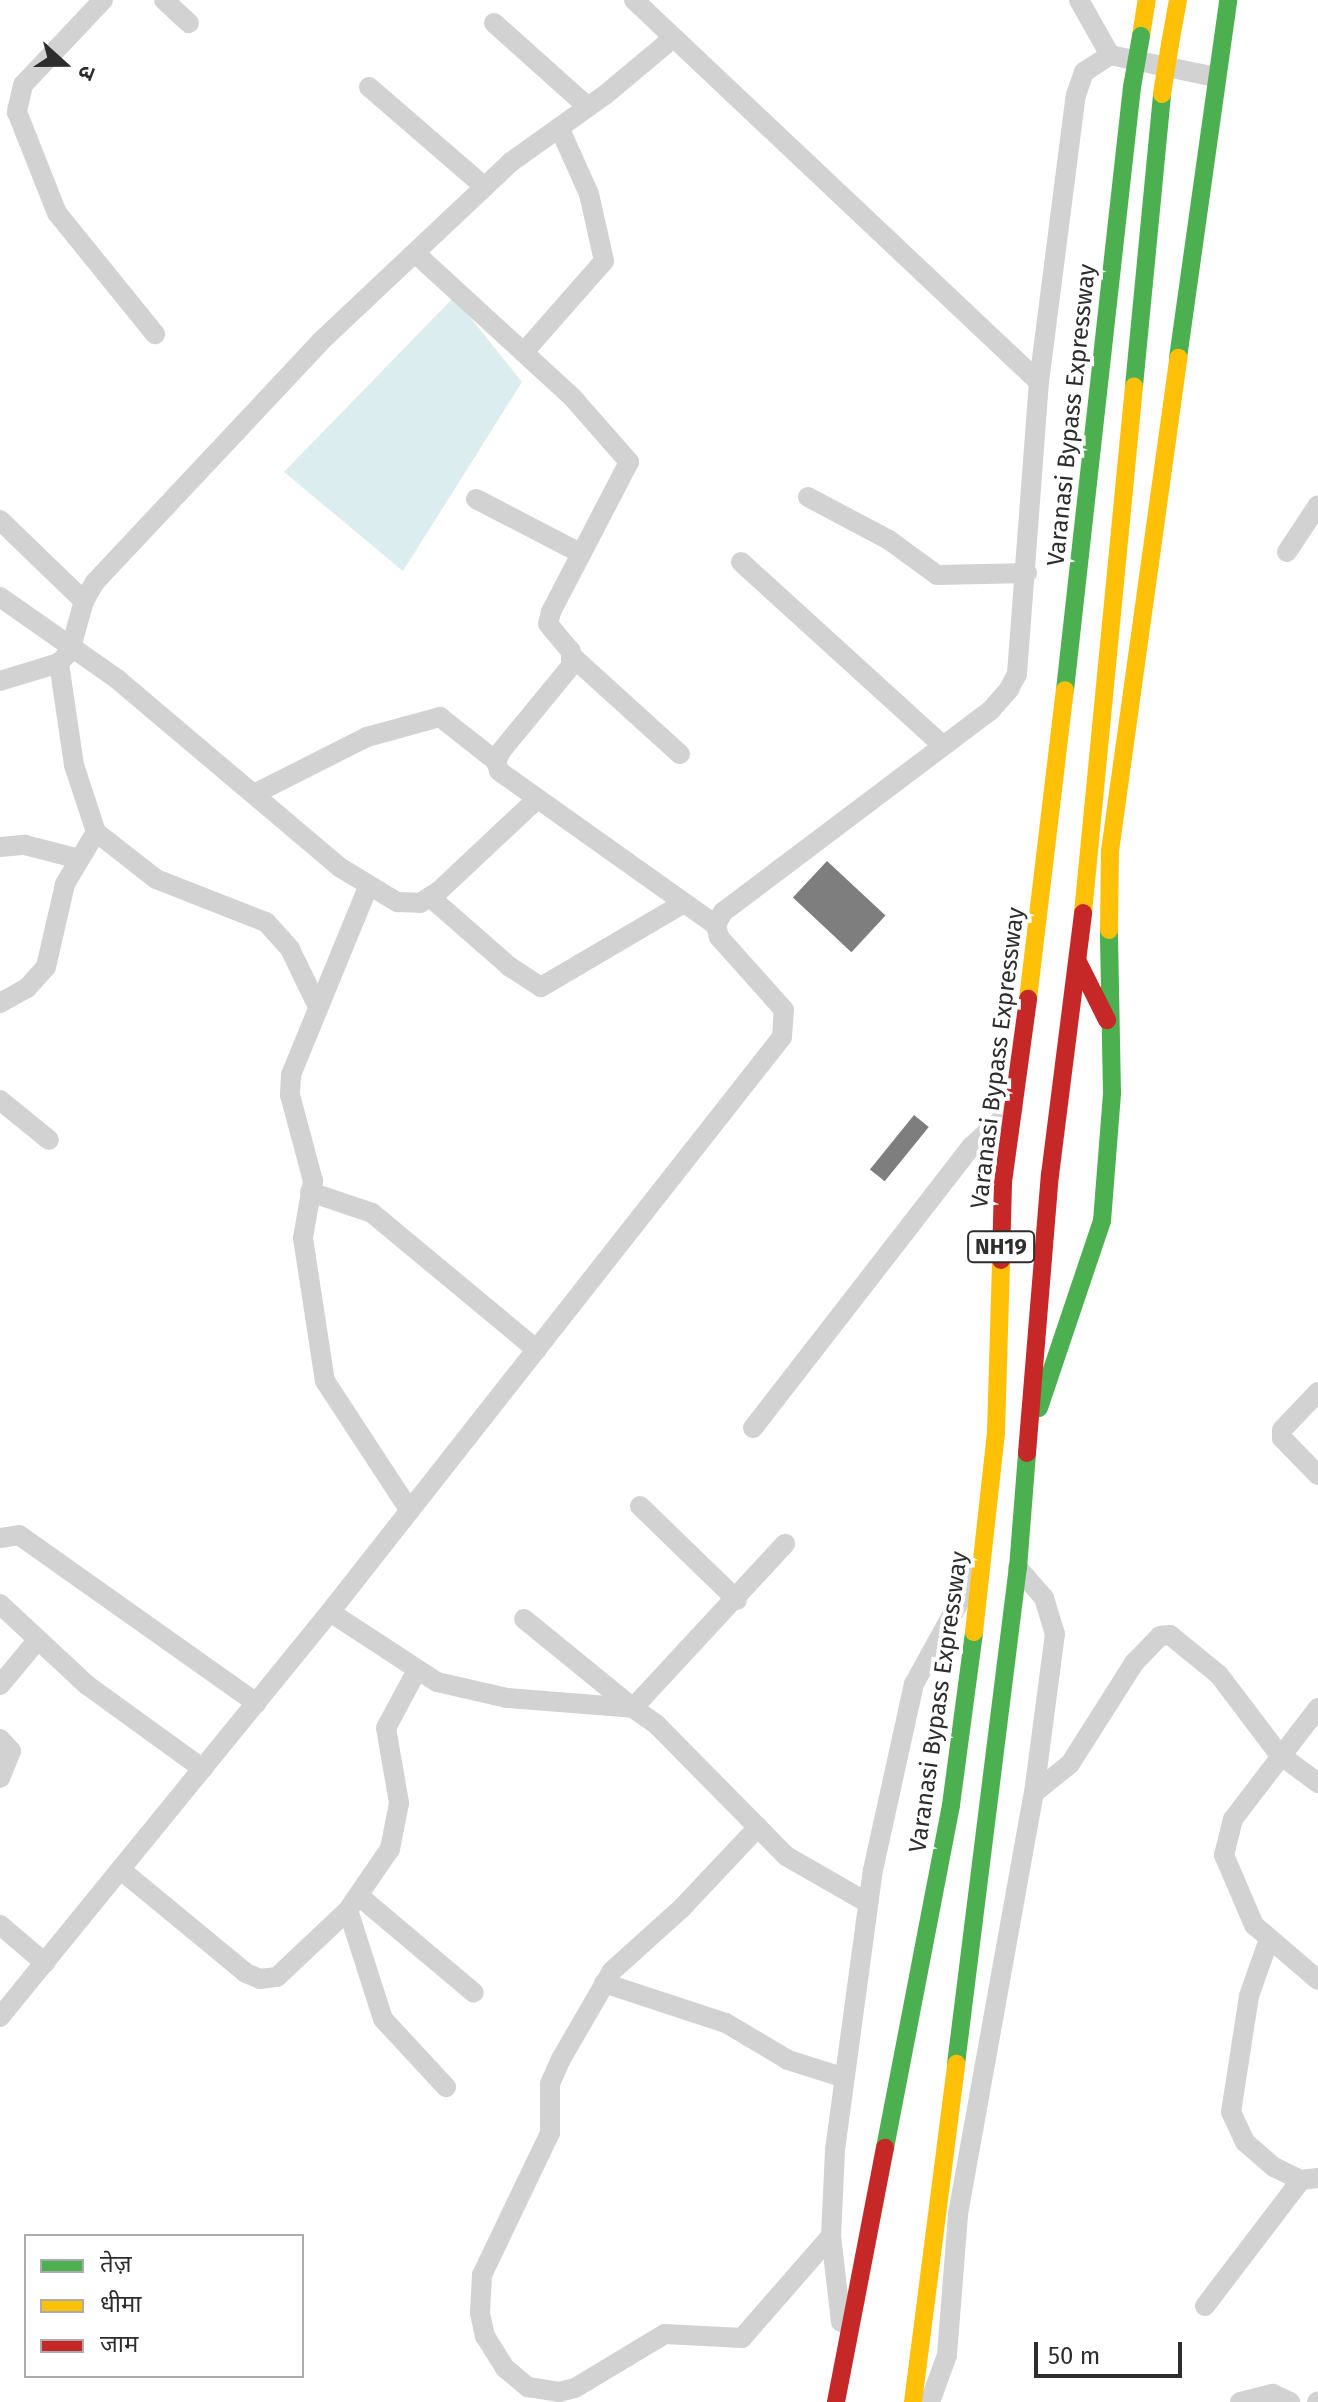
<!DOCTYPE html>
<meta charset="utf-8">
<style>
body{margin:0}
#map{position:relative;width:1318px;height:2402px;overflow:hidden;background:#fff;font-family:"Fira Sans","Noto Sans Devanagari",sans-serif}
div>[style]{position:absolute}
.water>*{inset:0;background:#dbedee}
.building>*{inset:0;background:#7e7e7e;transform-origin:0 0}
.street>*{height:20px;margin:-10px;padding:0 10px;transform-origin:10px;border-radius:10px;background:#d2d2d2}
.fast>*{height:18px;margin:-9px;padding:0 9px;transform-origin:9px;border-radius:9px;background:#4caf50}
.slow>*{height:18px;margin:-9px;padding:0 9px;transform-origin:9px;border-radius:9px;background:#ffc107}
.jam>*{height:18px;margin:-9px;padding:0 9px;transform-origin:9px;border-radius:9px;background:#c62828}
.fast-bridge>*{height:18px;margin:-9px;padding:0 9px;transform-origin:9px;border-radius:9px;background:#4caf50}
.slow-bridge>*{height:18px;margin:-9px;padding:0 9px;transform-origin:9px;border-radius:9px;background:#ffc107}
span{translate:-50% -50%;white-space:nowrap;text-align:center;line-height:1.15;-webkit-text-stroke:8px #fff;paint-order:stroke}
.shield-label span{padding:2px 6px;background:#fff;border:2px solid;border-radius:6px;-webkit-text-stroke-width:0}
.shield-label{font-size:22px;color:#2d2d2d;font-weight:700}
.street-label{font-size:24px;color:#2d2d2d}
.legend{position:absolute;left:24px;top:2234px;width:280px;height:144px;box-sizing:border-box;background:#fff;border:2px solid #ababab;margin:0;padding:10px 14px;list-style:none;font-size:24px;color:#2d2d2d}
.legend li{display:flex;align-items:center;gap:16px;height:40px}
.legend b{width:40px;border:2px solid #ababab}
.north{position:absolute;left:24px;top:24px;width:80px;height:80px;-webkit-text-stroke:6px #fff;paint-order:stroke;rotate:111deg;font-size:22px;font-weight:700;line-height:32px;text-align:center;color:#2d2d2d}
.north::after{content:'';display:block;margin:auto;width:28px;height:36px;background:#2d2d2d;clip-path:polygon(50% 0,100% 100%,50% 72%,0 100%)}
.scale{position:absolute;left:1034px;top:2342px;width:148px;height:36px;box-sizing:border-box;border:4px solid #2d2d2d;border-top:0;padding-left:10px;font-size:24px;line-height:28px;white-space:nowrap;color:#2d2d2d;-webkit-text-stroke:6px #fff;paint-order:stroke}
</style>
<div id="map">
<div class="water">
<i style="clip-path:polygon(454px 297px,522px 382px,403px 571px,284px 472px)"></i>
</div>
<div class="building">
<i style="left:827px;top:861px;width:80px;height:50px;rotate:43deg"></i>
<i style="left:914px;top:1115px;width:19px;height:70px;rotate:39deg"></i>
</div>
<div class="street">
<i style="left:103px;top:0;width:117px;rotate:133.3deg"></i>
<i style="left:23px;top:85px;width:28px;rotate:103deg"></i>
<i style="left:17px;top:112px;width:109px;rotate:68.4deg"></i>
<i style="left:57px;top:213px;width:156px;rotate:51deg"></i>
<i style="left:164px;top:0;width:34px;rotate:43deg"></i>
<i style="left:634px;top:0;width:557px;rotate:43.33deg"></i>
<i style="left:1079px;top:0;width:63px;rotate:60.6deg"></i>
<i style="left:494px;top:23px;width:126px;rotate:41.8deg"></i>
<i style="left:369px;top:87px;width:153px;rotate:40.8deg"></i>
<i style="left:415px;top:253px;width:214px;rotate:42.5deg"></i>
<i style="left:573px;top:398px;width:85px;rotate:48.8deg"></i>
<i style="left:629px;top:462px;width:169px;rotate:117.5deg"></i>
<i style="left:551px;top:612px;width:12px;rotate:104deg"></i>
<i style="left:548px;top:624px;width:35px;rotate:50deg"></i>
<i style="left:571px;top:651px;width:15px;rotate:90deg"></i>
<i style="left:571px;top:666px;width:109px;rotate:129.4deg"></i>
<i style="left:502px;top:750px;width:13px;rotate:119deg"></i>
<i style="left:496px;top:761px;width:10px;rotate:73deg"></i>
<i style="left:499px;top:771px;width:266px;rotate:35.4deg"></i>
<i style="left:524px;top:352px;width:121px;rotate:-48.7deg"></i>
<i style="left:604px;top:261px;width:69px;rotate:-102.6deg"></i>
<i style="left:589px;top:194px;width:73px;rotate:-114.1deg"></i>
<i style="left:808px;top:497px;width:92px;rotate:28deg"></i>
<i style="left:889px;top:540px;width:59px;rotate:36.1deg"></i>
<i style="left:937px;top:575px;width:90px;rotate:-1.3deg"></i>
<i style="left:476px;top:499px;width:117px;rotate:27.4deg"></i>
<i style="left:0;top:520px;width:117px;rotate:44deg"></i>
<i style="left:1287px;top:552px;width:56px;rotate:-56.6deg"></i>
<i style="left:741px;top:562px;width:270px;rotate:42.3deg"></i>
<i style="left:0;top:597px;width:143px;rotate:35deg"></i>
<i style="left:117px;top:679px;width:293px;rotate:40.2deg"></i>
<i style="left:341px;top:868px;width:66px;rotate:31.3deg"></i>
<i style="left:397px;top:902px;width:23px;rotate:2deg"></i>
<i style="left:420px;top:903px;width:22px;rotate:-32deg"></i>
<i style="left:439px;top:891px;width:133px;rotate:-43.2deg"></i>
<i style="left:574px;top:658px;width:143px;rotate:42.2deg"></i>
<i style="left:0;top:681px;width:62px;rotate:-17deg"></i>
<i style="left:59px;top:663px;width:16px;rotate:-47deg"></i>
<i style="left:70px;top:651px;width:52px;rotate:-74.4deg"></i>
<i style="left:84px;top:601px;width:22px;rotate:-60deg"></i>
<i style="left:95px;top:582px;width:329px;rotate:-46.8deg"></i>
<i style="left:320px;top:342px;width:262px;rotate:-43.3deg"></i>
<i style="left:511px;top:162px;width:115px;rotate:-35.5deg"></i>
<i style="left:605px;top:95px;width:87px;rotate:-39.9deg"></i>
<i style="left:254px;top:794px;width:127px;rotate:-26.8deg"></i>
<i style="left:367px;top:737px;width:76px;rotate:-15.3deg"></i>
<i style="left:440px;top:717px;width:71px;rotate:38.2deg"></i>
<i style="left:96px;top:832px;width:76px;rotate:38.1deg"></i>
<i style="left:156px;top:879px;width:118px;rotate:21.4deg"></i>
<i style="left:266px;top:922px;width:36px;rotate:48deg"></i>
<i style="left:290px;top:949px;width:64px;rotate:64.2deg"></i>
<i style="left:0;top:847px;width:25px;rotate:-5deg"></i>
<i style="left:25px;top:845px;width:56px;rotate:14.5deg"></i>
<i style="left:368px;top:887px;width:203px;rotate:112.3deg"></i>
<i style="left:291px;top:1075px;width:20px;rotate:93deg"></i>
<i style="left:290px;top:1095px;width:89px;rotate:75deg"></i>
<i style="left:313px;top:1181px;width:58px;rotate:100deg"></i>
<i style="left:303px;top:1238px;width:145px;rotate:81.3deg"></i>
<i style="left:325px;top:1381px;width:155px;rotate:56.8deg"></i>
<i style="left:430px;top:897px;width:106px;rotate:41.2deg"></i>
<i style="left:510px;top:967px;width:37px;rotate:33deg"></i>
<i style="left:541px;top:987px;width:166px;rotate:-30.4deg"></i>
<i style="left:0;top:1003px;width:31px;rotate:-29deg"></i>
<i style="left:27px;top:988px;width:28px;rotate:-48deg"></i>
<i style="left:46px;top:967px;width:85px;rotate:-77.1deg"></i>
<i style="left:65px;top:884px;width:61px;rotate:-59.2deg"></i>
<i style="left:96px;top:832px;width:71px;rotate:-108.2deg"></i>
<i style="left:74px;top:765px;width:103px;rotate:-98.4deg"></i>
<i style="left:0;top:1100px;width:63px;rotate:39.2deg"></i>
<i style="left:310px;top:1192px;width:65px;rotate:18.7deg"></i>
<i style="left:372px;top:1213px;width:214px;rotate:39.7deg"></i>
<i style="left:1318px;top:1392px;width:52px;rotate:133.5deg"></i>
<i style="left:1282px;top:1430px;width:8px;rotate:90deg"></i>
<i style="left:1282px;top:1438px;width:52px;rotate:45.8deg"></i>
<i style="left:753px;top:1428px;width:357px;rotate:-52.2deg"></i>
<i style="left:972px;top:1146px;width:55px;rotate:-42.1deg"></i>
<i style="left:640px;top:1506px;width:135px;rotate:44.1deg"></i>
<i style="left:0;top:1538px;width:19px;rotate:-9deg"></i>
<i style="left:19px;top:1535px;width:291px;rotate:35.3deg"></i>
<i style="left:0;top:1604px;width:119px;rotate:43deg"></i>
<i style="left:87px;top:1685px;width:143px;rotate:35.9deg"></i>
<i style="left:330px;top:1612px;width:128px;rotate:33.2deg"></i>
<i style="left:437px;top:1682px;width:72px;rotate:12.9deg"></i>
<i style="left:507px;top:1698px;width:126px;rotate:4.5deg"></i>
<i style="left:633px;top:1708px;width:28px;rotate:35deg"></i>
<i style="left:656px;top:1724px;width:185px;rotate:45.4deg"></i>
<i style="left:786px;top:1856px;width:95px;rotate:29.8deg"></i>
<i style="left:524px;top:1619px;width:141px;rotate:39.2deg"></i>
<i style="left:633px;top:1708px;width:224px;rotate:-47.2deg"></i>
<i style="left:0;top:1685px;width:56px;rotate:-50.1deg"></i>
<i style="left:1318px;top:1708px;width:140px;rotate:127.4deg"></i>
<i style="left:1233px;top:1819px;width:37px;rotate:104deg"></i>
<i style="left:1224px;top:1855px;width:76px;rotate:66.8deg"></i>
<i style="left:1254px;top:1925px;width:84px;rotate:40.7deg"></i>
<i style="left:0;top:1739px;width:16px;rotate:47deg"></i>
<i style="left:11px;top:1751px;width:29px;rotate:112deg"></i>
<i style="left:1034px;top:1793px;width:46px;rotate:-38.9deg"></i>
<i style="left:1070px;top:1764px;width:120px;rotate:-57.6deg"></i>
<i style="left:1134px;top:1663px;width:37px;rotate:-46deg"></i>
<i style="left:1160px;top:1636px;width:10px;rotate:-6deg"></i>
<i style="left:1170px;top:1635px;width:63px;rotate:39.2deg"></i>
<i style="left:1219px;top:1675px;width:99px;rotate:52.8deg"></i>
<i style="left:1279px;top:1754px;width:49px;rotate:36.6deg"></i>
<i style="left:758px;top:1827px;width:110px;rotate:133.2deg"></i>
<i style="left:683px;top:1907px;width:96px;rotate:138deg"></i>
<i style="left:612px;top:1971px;width:102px;rotate:120.1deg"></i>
<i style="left:561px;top:2059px;width:27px;rotate:114deg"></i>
<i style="left:550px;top:2084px;width:49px;rotate:90deg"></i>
<i style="left:550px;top:2133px;width:157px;rotate:115.6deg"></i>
<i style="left:482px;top:2275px;width:38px;rotate:93deg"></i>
<i style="left:480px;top:2313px;width:24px;rotate:78deg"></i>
<i style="left:485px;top:2336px;width:38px;rotate:58deg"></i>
<i style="left:505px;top:2368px;width:30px;rotate:40deg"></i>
<i style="left:528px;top:2387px;width:31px;rotate:9deg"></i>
<i style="left:559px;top:2392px;width:16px;rotate:-14deg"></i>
<i style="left:575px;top:2388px;width:105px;rotate:-31deg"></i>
<i style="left:665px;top:2334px;width:77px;rotate:3deg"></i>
<i style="left:742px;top:2338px;width:135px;rotate:-48.9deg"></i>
<i style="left:121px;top:1870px;width:162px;rotate:39.5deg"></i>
<i style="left:246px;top:1973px;width:15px;rotate:23deg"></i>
<i style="left:260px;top:1979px;width:17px;rotate:-7deg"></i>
<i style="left:277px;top:1977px;width:98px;rotate:-43.3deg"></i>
<i style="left:348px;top:1910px;width:74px;rotate:-55.5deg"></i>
<i style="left:390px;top:1849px;width:47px;rotate:-78.9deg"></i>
<i style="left:399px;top:1803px;width:76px;rotate:-99.8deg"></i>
<i style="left:386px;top:1728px;width:64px;rotate:-61.8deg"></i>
<i style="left:359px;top:1896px;width:150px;rotate:40.1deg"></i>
<i style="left:348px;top:1910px;width:114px;rotate:72.2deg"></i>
<i style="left:383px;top:2019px;width:93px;rotate:47.2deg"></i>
<i style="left:0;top:1925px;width:59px;rotate:40.2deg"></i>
<i style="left:1268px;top:1942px;width:57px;rotate:109.4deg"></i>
<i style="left:1249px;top:1996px;width:117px;rotate:98.8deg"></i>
<i style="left:1231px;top:2112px;width:33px;rotate:65deg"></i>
<i style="left:1245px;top:2142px;width:38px;rotate:41deg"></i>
<i style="left:1274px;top:2167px;width:30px;rotate:26deg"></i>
<i style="left:1301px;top:2180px;width:17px;rotate:-7deg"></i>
<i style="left:604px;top:1983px;width:128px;rotate:18.2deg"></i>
<i style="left:726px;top:2023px;width:72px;rotate:30.8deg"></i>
<i style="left:788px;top:2060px;width:57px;rotate:17.5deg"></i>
<i style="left:0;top:2017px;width:522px;rotate:-50.83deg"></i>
<i style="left:330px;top:1612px;width:731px;rotate:-51.83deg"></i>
<i style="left:782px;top:1037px;width:27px;rotate:-86deg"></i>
<i style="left:784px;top:1010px;width:98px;rotate:-131.7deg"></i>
<i style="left:719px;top:937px;width:12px;rotate:-104deg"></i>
<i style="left:716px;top:925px;width:15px;rotate:-62deg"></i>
<i style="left:723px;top:912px;width:336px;rotate:-37deg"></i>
<i style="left:991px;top:710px;width:28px;rotate:-49deg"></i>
<i style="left:1009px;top:689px;width:17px;rotate:-62deg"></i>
<i style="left:1017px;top:674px;width:293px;rotate:-85.7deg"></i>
<i style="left:1039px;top:382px;width:289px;rotate:-82.7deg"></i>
<i style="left:1076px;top:95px;width:24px;rotate:-71deg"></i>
<i style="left:1084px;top:72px;width:31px;rotate:-33deg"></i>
<i style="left:1110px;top:55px;width:107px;rotate:11.8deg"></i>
<i style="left:1205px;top:2306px;width:158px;rotate:-52.7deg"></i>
<i style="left:841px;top:2322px;width:87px;rotate:-96.6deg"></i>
<i style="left:831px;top:2236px;width:86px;rotate:-87.3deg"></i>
<i style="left:835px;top:2150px;width:283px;rotate:-82.3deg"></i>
<i style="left:873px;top:1870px;width:190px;rotate:-77.6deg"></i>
<i style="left:914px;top:1684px;width:122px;rotate:-61.1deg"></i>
<i style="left:930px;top:2402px;width:50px;rotate:-70.1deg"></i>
<i style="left:947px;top:2355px;width:141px;rotate:-85.5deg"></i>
<i style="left:958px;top:2214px;width:428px;rotate:-79.8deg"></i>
<i style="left:1034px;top:1793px;width:160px;rotate:-82.5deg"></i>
<i style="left:1055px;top:1634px;width:38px;rotate:-107deg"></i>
<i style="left:1044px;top:1598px;width:40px;rotate:-131deg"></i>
<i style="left:1240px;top:2402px;width:34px;rotate:-14deg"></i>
<i style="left:1273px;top:2394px;width:19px;rotate:25deg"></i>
<i style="left:1317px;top:2402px;width:1px;rotate:-45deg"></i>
</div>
<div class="fast">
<i style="left:1178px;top:358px;width:361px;rotate:-82deg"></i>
<i style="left:1134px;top:386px;width:293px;rotate:-84.5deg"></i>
<i style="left:1065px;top:690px;width:607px;rotate:-83.66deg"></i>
<i style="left:1039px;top:1408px;width:197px;rotate:-71.4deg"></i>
<i style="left:1102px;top:1221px;width:128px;rotate:-85.5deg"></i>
<i style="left:1112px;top:1093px;width:163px;rotate:-91.1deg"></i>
<i style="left:956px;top:2064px;width:500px;rotate:-82.9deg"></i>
<i style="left:1018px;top:1568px;width:115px;rotate:-85.5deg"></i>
<i style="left:885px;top:2148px;width:349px;rotate:-79.1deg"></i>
<i style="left:951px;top:1805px;width:175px;rotate:-82.4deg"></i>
</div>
<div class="slow">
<i style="left:1141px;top:36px;width:36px;rotate:-81deg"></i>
<i style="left:1170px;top:44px;width:45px;rotate:-79.7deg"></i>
<i style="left:1083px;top:913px;width:529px;rotate:-84.47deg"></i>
<i style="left:1109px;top:930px;width:79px;rotate:-89.3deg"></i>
<i style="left:1110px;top:851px;width:498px;rotate:-82.1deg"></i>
<i style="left:1028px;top:999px;width:311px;rotate:-83.2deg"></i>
<i style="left:974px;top:1632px;width:201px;rotate:-83.7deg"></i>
<i style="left:996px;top:1432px;width:172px;rotate:-88.3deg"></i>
<i style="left:913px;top:2402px;width:341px;rotate:-82.7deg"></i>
</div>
<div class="jam">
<i style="left:1078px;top:962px;width:65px;rotate:63.4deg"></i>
<i style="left:1001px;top:1260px;width:78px;rotate:-88.5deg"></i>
<i style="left:1003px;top:1182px;width:185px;rotate:-82.2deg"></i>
<i style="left:1027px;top:1453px;width:279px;rotate:-85.3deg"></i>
<i style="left:1050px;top:1175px;width:264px;rotate:-82.8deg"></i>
<i style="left:836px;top:2402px;width:259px;rotate:-79.1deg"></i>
</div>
<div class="fast-bridge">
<i style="left:1132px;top:87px;width:52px;rotate:-80deg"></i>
</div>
<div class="slow-bridge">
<i style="left:1162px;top:94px;width:51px;rotate:-80.9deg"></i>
</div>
<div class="shield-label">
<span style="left:1001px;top:1247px">NH19</span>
</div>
<div class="street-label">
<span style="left:1072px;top:415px;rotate:-84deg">Varanasi Bypass Expressway</span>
<span style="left:998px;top:1058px;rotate:-83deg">Varanasi Bypass Expressway</span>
<span style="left:939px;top:1702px;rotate:-82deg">Varanasi Bypass Expressway</span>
</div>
<ul class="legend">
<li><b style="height:10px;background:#4caf50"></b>तेज़</li>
<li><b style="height:10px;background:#ffc107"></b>धीमा</li>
<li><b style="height:10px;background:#c62828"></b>जाम</li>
</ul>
<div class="north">उ</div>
<div class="scale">50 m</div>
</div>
